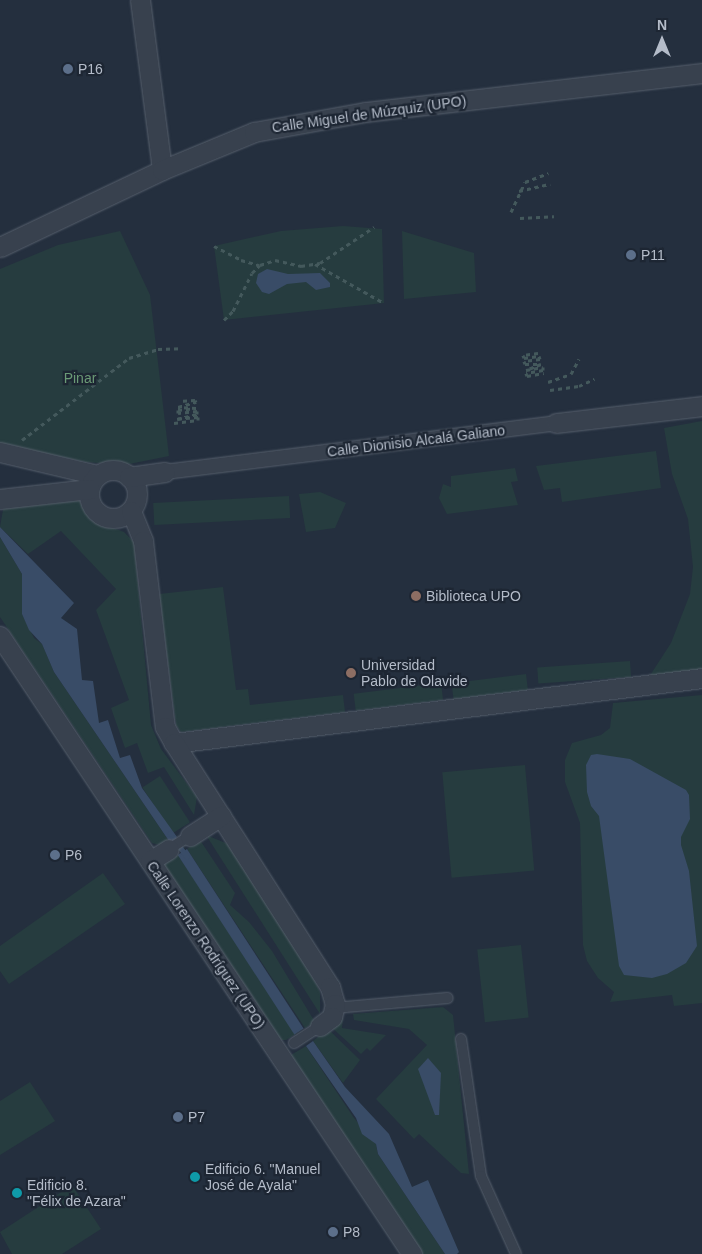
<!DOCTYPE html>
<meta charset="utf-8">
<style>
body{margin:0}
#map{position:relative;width:702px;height:1254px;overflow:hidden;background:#242f3e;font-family:Arial,sans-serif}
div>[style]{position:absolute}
.green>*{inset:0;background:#263c3f;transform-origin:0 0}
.water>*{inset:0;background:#394c67;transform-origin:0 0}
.stream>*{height:5px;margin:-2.5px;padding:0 2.5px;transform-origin:2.5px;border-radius:2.5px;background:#394c67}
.path>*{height:3px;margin-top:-1.5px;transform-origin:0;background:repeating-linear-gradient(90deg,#44595c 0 4px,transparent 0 8px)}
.roads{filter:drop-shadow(0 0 1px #565f6c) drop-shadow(0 0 1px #565f6c)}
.service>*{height:10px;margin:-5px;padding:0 5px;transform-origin:5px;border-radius:5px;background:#38414e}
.pedestrian>*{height:14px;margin:-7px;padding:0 7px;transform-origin:7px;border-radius:7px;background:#38414e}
.minor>*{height:19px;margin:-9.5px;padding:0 9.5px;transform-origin:9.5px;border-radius:9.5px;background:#38414e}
.minor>.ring{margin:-9.5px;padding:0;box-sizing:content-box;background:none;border:19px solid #38414e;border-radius:50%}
.dots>*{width:14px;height:14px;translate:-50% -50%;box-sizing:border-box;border:2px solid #1d2633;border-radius:50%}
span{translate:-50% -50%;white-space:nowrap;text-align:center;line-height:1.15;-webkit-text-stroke:4.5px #1d2633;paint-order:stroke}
.poi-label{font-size:14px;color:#b4bcc9}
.left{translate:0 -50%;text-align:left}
.street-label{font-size:14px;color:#b4bcc9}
.park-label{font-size:14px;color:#6b9a76}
.north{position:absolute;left:637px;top:15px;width:50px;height:50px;-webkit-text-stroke:4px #1d2633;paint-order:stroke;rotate:0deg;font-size:14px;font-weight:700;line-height:20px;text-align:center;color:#b4bcc9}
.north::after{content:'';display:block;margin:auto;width:18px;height:22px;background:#b4bcc9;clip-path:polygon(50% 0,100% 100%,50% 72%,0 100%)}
</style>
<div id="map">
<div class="green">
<i style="clip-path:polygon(343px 226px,382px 229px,384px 303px,224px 320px,214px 246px,281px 231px)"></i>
<i style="clip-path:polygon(120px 231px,150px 295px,169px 456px,124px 465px,86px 462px,0 445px,0 269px,58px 245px)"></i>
<i style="clip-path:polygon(402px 231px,474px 253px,476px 292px,404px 299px)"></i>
<i style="clip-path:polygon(702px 421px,702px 670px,649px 677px,671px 643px,690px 594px,693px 567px,688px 519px,672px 474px,664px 428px)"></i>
<i style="clip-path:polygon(656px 451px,661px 488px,562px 502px,560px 488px,544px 490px,536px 466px)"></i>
<i style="clip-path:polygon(515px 468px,518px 481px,511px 482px,518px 505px,447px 514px,439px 498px,443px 484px,451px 487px,451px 476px)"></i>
<i style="clip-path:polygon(320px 492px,346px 503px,335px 528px,306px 532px,299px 494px)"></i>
<i style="left:289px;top:496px;width:22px;height:136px;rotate:87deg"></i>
<i style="clip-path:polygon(77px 497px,91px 520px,124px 532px,134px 542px,151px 725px,161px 749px,197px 797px,194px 815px,164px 767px,148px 773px,137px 743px,125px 748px,111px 708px,129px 700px,96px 610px,116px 589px,61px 531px,28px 554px,0 527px,4px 504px)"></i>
<i style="clip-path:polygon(0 537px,22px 574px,22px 614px,34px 638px,42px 644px,54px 672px,169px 841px,160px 845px,152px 843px,0 617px)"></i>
<i style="clip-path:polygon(223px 587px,236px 690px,248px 689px,250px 705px,343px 695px,345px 712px,181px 732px,176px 725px,159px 594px)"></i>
<i style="left:630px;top:661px;width:16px;height:93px;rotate:86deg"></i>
<i style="left:526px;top:674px;width:16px;height:75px;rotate:83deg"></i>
<i style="left:441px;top:683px;width:17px;height:88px;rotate:83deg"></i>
<i style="clip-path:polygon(702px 695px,702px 1003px,674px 1006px,672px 995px,610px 1002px,614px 992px,598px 978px,587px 961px,583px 945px,580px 823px,565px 782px,565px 760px,572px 743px,601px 735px,610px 728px,613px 703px)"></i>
<i style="left:525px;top:765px;width:106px;height:83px;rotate:85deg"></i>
<i style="left:160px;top:776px;width:55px;height:21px;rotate:57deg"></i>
<i style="clip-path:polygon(206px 835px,228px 844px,308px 966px,320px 992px,320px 1014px)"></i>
<i style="clip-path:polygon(200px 840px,235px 893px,230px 905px,249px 922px,272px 951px,315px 1022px,305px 1028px,187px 849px)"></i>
<i style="clip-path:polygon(178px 855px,297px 1033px,286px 1040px,279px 1040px,162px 864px)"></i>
<i style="clip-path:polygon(103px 873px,125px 904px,9px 984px,0 971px,0 946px)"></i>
<i style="left:521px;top:945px;width:73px;height:44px;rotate:84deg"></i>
<i style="clip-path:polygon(443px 1007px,453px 1015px,469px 1174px,461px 1173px,419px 1134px,414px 1139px,376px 1099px,427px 1045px,409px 1029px,354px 1020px,353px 1014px)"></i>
<i style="clip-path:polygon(343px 1018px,342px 1028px,386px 1035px,370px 1051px,367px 1048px,361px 1054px,330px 1026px)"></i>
<i style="clip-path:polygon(328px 1029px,360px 1060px,343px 1083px,313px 1041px)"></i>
<i style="clip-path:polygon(306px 1046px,354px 1118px,376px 1144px,378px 1154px,445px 1254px,421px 1254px,291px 1055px)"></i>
<i style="clip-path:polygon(30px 1082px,55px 1121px,0 1155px,0 1101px)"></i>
<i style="clip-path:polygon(72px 1185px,101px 1229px,62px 1254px,12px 1254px,0 1232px)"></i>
</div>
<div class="water">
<i style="clip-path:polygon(267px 269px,288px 274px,320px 273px,330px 283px,330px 287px,316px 290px,306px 282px,287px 284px,269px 294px,262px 292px,256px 283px,258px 274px)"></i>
<i style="clip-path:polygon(0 527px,74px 603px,61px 618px,77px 629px,82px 680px,93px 681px,99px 723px,108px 720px,120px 758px,130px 755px,142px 788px,177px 837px,169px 841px,54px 672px,42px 644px,29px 630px,22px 614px,22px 574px,0 537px)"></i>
<i style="clip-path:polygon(597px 754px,630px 759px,686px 790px,689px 795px,690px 819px,681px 837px,681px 845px,689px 871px,697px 946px,686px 963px,667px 974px,652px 978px,624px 975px,619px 966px,599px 816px,591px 806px,587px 792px,586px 765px,591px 755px)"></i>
<i style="left:187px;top:849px;width:214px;height:11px;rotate:57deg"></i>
<i style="clip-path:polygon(313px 1041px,345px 1087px,389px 1134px,412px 1187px,428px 1180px,459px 1252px,457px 1254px,445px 1254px,378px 1154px,376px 1144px,362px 1134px,356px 1118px,306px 1046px)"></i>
<i style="clip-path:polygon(428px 1058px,441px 1073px,439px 1115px,435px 1115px,418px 1069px)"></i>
</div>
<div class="stream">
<i style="left:170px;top:833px;width:29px;rotate:55deg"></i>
</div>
<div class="path">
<i style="left:519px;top:191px;width:32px;rotate:-13deg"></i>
<i style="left:511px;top:212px;width:33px;rotate:-65deg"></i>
<i style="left:525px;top:182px;width:25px;rotate:-21deg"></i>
<i style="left:520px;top:218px;width:34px;rotate:-3deg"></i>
<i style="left:214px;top:246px;width:30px;rotate:27deg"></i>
<i style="left:241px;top:260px;width:19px;rotate:16deg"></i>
<i style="left:315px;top:264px;width:79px;rotate:29.5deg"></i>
<i style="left:224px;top:320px;width:13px;rotate:-45deg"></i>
<i style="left:233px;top:311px;width:42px;rotate:-63.4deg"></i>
<i style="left:252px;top:273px;width:11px;rotate:-45deg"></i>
<i style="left:260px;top:265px;width:16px;rotate:-18deg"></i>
<i style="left:275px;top:260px;width:27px;rotate:13deg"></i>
<i style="left:301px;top:266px;width:19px;rotate:-9deg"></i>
<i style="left:320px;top:263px;width:65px;rotate:-33.7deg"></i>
<i style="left:538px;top:353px;width:15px;rotate:172deg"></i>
<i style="left:523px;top:355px;width:3px;rotate:72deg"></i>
<i style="left:524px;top:358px;width:15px;rotate:-8deg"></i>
<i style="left:539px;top:356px;width:3px;rotate:72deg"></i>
<i style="left:540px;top:359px;width:16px;rotate:173deg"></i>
<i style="left:524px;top:361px;width:3px;rotate:72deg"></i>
<i style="left:525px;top:364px;width:16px"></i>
<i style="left:541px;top:364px;width:16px;rotate:158deg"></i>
<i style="left:526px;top:370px;width:17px;rotate:-10deg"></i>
<i style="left:543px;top:367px;width:3px;rotate:90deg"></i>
<i style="left:543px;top:370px;width:17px;rotate:170deg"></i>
<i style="left:526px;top:373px;width:3px;rotate:72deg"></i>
<i style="left:527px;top:376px;width:17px;rotate:-10deg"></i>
<i style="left:548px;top:382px;width:24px;rotate:-19deg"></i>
<i style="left:571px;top:374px;width:17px;rotate:-62deg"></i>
<i style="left:550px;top:390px;width:29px;rotate:-8deg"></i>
<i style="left:579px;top:386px;width:17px;rotate:-25deg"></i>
<i style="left:174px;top:423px;width:24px;rotate:-7deg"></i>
<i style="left:198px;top:420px;width:3px;rotate:-90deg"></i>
<i style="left:198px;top:417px;width:21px;rotate:175deg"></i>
<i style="left:177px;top:419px;width:21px;rotate:-14deg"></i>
<i style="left:197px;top:414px;width:3px;rotate:-90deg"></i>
<i style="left:197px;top:411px;width:19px;rotate:174deg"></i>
<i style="left:178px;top:413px;width:3px;rotate:-90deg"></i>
<i style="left:178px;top:410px;width:18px;rotate:-6deg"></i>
<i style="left:196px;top:408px;width:18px;rotate:-177deg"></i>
<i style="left:178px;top:407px;width:19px;rotate:-16deg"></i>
<i style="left:196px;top:402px;width:2px;rotate:-117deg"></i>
<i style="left:195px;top:400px;width:16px;rotate:176deg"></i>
<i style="left:22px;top:440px;width:135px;rotate:-37.5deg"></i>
<i style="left:129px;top:358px;width:30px;rotate:-17deg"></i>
<i style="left:158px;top:349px;width:24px;rotate:-2deg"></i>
</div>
<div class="roads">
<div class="service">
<i style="left:169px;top:849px;width:25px;rotate:-32deg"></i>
<i style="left:334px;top:1008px;width:114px;rotate:-5deg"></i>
<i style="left:461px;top:1039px;width:138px;rotate:81.7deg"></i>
<i style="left:481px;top:1176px;width:85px;rotate:65.8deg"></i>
<i style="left:294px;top:1043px;width:31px;rotate:-33deg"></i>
</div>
<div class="pedestrian">
<i style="left:165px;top:472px;width:394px;rotate:-7.1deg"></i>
</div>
<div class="minor">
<i style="left:140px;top:0;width:171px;rotate:82.6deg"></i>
<i style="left:0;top:247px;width:179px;rotate:-25.4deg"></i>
<i style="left:162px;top:170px;width:100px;rotate:-22.4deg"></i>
<i style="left:254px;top:132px;width:113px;rotate:-10.2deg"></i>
<i style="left:365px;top:112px;width:339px;rotate:-6.6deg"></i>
<i style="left:556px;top:423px;width:147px;rotate:-6.6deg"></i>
<i style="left:0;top:452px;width:100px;rotate:13.3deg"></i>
<i class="ring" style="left:89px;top:470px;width:29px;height:29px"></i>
<i style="left:129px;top:477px;width:36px;rotate:-8deg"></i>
<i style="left:0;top:499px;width:90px;rotate:-6.4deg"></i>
<i style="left:131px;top:511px;width:32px;rotate:68deg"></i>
<i style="left:143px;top:541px;width:187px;rotate:83.3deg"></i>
<i style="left:165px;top:727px;width:18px;rotate:61deg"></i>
<i style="left:174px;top:743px;width:532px;rotate:-7.02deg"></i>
<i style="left:0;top:636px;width:743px;rotate:56.31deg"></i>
<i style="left:174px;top:743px;width:290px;rotate:57.4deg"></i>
<i style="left:330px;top:987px;width:18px;rotate:74deg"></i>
<i style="left:335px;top:1004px;width:13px;rotate:103deg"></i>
<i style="left:332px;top:1017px;width:15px;rotate:143deg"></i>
<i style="left:190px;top:836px;width:37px;rotate:-33deg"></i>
<i style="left:150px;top:861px;width:22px;rotate:-32deg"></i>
</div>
</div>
<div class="dots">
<i style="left:68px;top:69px;background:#5c6f8a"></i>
<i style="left:631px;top:255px;background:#5c6f8a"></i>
<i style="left:416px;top:596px;background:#8d6e63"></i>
<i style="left:351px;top:673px;background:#8d6e63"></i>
<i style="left:55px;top:855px;background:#5c6f8a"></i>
<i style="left:178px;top:1117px;background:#5c6f8a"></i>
<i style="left:195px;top:1177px;background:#0f9aa8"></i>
<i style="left:17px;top:1193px;background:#0f9aa8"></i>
<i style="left:333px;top:1232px;background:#5c6f8a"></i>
</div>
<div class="poi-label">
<span class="left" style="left:78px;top:69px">P16</span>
<span class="left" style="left:641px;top:255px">P11</span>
<span class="left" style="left:426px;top:596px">Biblioteca UPO</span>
<span class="left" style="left:361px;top:673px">Universidad<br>Pablo de Olavide</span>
<span class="left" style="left:65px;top:855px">P6</span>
<span class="left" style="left:188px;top:1117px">P7</span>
<span class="left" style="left:205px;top:1177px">Edificio 6. "Manuel<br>José de Ayala"</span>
<span class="left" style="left:27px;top:1193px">Edificio 8.<br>"Félix de Azara"</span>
<span class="left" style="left:343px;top:1232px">P8</span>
</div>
<div class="street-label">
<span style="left:369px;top:114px;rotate:-8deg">Calle Miguel de Múzquiz (UPO)</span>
<span style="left:416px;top:441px;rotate:-7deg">Calle Dionisio Alcalá Galiano</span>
<span style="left:206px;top:945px;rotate:56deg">Calle Lorenzo Rodríguez (UPO)</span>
</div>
<div class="park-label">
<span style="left:80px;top:378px">Pinar</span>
</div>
<div class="north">N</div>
</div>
